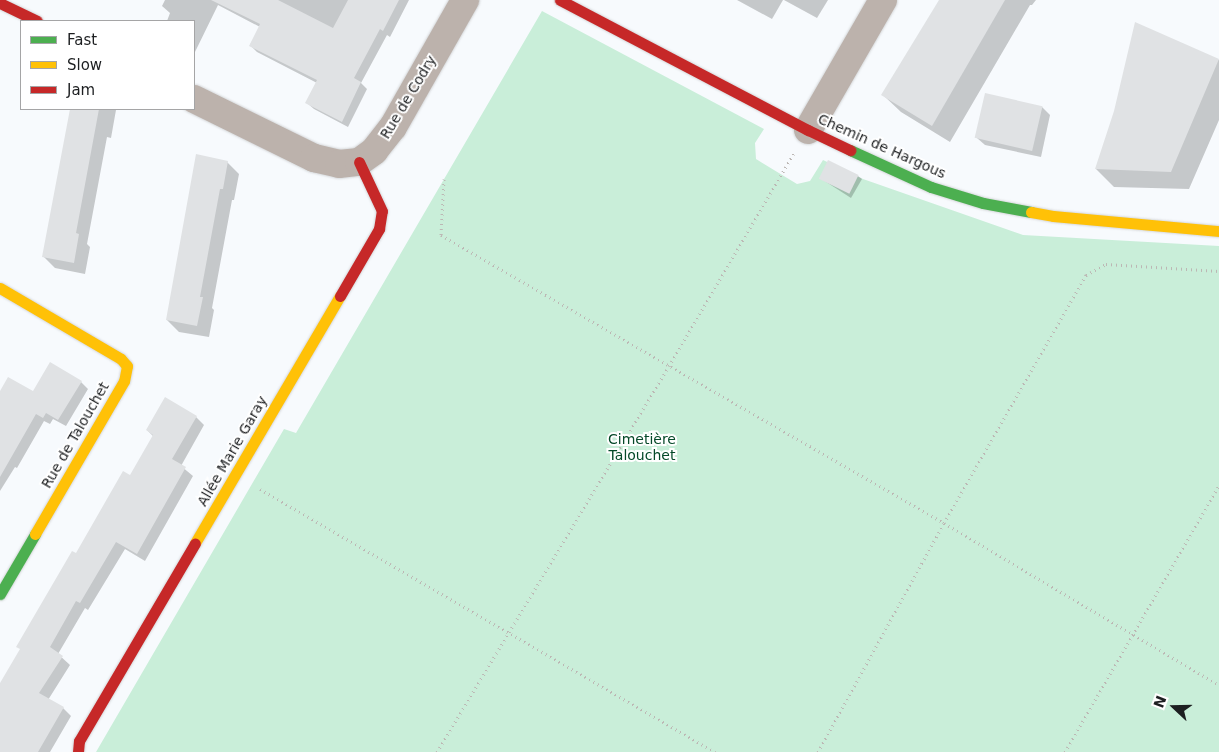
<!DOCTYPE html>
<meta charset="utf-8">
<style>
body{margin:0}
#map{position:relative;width:1219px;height:752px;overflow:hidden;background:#f7fafd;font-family:"DejaVu Sans",sans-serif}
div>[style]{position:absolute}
.green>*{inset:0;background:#c9eed9}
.shadow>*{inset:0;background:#0003}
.building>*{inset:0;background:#e0e2e4;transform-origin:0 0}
.path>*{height:3px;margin-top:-1.5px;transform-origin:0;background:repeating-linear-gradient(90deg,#bcb7b4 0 1px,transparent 0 5px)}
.roads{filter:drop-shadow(0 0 1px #d5d7d9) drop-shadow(0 0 1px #d5d7d9)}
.street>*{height:28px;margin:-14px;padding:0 14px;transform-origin:14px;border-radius:14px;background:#bcb2ac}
.fast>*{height:11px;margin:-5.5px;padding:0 5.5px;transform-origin:5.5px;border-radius:5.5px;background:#4caf50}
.slow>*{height:11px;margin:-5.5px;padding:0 5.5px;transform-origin:5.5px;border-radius:5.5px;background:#ffc107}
.jam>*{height:11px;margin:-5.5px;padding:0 5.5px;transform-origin:5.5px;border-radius:5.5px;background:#c62828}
span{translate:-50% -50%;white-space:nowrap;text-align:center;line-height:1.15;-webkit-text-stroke:4px #fff;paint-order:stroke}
.street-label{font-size:14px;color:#1d1f21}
.park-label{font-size:14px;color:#054929}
.legend{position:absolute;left:20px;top:20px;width:175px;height:90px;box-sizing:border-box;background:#fff;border:1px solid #a5a5a6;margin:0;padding:6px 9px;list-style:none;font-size:15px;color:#1d1f21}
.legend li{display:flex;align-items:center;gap:10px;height:25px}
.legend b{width:25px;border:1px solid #a5a5a6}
.north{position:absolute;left:1149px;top:682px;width:50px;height:50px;-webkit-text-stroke:4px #fff;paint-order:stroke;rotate:291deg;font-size:14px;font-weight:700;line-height:20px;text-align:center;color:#1d1f21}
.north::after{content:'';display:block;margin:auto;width:18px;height:22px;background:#1d1f21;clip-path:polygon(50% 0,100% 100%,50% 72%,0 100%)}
</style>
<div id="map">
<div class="green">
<i style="clip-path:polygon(542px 11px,764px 129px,755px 143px,756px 159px,797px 184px,810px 181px,823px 160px,863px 179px,1023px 235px,1219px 246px,1219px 752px,96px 752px,284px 429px,296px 433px)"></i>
</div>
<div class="shadow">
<i style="clip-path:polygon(165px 0,409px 0,390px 37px,387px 35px,361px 83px,367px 89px,348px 127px,314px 109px,307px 103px,317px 83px,257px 52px,250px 45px,260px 27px,218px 5px,194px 54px,194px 21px,167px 21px,170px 13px,162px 6px)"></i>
<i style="clip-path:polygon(737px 0,783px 0,772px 19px)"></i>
<i style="clip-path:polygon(784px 0,828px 0,817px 18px)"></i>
<i style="clip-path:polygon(940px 0,1036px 0,1032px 5px,1030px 5px,950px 142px,901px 112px,883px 95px)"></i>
<i style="clip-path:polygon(1136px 24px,1219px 60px,1219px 120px,1189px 189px,1114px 187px,1096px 169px,1116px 112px)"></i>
<i style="clip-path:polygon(1042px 107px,1050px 115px,1041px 157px,985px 145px,977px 138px)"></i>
<i style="clip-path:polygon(71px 109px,116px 110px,111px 138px,107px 137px,87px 244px,90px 247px,85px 274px,55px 268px,43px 256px)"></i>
<i style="clip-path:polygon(227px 162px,239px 174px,234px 200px,232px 200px,212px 308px,214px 310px,209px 337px,179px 332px,167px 320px)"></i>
<i style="clip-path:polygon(858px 176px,862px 179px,851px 198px,820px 178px)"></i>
<i style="clip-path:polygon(81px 382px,88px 389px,66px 426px,53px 419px,50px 424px,44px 421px,17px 468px,15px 467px,0 491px,0 393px,33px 393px)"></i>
<i style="clip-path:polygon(166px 399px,196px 417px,204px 425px,181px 466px,193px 476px,145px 561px,125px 549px,88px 610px,85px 608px,58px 654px,70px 665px,48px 700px,63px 708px,71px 716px,50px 752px,0 752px,0 685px,76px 555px,131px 477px,154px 437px,147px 430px)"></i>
</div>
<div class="building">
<i style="clip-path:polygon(211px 0,278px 0,333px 28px,348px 0,399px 0,383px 31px,380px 29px,354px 78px,361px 82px,342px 122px,305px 103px,317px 80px,249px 46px,260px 24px)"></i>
<i style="clip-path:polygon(939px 0,1005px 0,932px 126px,881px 95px)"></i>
<i style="clip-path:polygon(1135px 22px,1219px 59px,1171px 172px,1095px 169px,1114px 111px)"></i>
<i style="left:985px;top:93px;width:59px;height:46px;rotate:13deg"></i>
<i style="clip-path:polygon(70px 109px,99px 109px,76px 233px,79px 234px,74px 263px,42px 257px)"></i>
<i style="clip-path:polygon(196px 154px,228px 161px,223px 189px,220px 189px,200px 297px,203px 297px,197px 326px,166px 320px)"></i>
<i style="left:828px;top:160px;width:34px;height:21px;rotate:26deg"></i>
<i style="clip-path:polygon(50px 362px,82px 381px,58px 420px,46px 413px,43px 418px,36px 414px,0 477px,0 391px,8px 377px,33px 391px)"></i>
<i style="clip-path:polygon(165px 397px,197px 416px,172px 459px,186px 467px,137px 554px,116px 542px,80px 603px,76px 601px,50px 647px,63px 656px,39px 693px,64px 707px,38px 752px,0 752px,0 683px,20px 649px,16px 647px,72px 551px,76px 553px,123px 471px,130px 475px,153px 435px,146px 430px)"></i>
</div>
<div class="path">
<i style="left:444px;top:179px;width:56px;rotate:93.1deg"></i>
<i style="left:441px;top:235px;width:580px;rotate:29.79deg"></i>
<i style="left:944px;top:523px;width:319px;rotate:30.5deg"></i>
<i style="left:260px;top:489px;width:526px;rotate:30.03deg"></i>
<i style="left:437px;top:752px;width:450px;rotate:-59deg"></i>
<i style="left:669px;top:366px;width:247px;rotate:-59.6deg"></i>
<i style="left:818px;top:752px;width:261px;rotate:-61.2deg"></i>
<i style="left:944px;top:523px;width:286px;rotate:-60.2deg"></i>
<i style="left:1086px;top:275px;width:23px;rotate:-29deg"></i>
<i style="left:1106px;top:264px;width:113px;rotate:3.5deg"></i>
<i style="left:1065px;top:752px;width:308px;rotate:-60deg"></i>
</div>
<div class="roads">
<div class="street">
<i style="left:194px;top:99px;width:134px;rotate:26.2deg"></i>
<i style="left:314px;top:158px;width:26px;rotate:13deg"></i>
<i style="left:339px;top:164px;width:20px;rotate:-6deg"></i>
<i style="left:359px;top:162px;width:19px;rotate:-36deg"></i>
<i style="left:374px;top:151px;width:31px;rotate:-52deg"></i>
<i style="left:393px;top:127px;width:146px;rotate:-60.4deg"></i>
<i style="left:808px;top:130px;width:150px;rotate:-60deg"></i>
</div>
<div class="fast">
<i style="left:850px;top:150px;width:89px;rotate:24.6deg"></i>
<i style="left:931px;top:187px;width:54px;rotate:17.1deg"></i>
<i style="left:983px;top:203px;width:49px;rotate:10.6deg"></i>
<i style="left:0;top:594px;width:69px;rotate:-59.7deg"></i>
</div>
<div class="slow">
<i style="left:1031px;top:212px;width:22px;rotate:10deg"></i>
<i style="left:1053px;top:216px;width:167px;rotate:5.2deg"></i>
<i style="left:0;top:288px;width:140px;rotate:30.4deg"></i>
<i style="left:121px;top:359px;width:9px;rotate:49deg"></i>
<i style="left:127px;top:366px;width:15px;rotate:101deg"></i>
<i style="left:124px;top:381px;width:177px;rotate:120.2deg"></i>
<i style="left:195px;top:543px;width:286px;rotate:-59.6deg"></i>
</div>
<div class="jam">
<i style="left:560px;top:0;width:280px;rotate:27.7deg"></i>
<i style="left:808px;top:130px;width:47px;rotate:25.5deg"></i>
<i style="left:0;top:3px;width:41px;rotate:25.9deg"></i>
<i style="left:340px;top:296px;width:78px;rotate:-59.8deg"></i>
<i style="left:379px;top:229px;width:18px;rotate:-81deg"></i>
<i style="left:382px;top:211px;width:54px;rotate:-115.1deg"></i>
<i style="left:78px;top:752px;width:11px;rotate:-85deg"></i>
<i style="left:79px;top:741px;width:229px;rotate:-59.6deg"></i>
</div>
</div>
<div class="street-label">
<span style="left:408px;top:97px;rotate:-59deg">Rue de Codry</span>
<span style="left:882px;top:146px;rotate:24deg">Chemin de Hargous</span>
<span style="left:75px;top:435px;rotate:-60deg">Rue de Talouchet</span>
<span style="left:232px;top:451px;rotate:-60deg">Allée Marie Garay</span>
</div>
<div class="park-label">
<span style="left:642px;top:447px">Cimetière<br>Talouchet</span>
</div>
<ul class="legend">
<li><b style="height:6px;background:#4caf50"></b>Fast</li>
<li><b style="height:6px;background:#ffc107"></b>Slow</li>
<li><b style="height:6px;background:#c62828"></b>Jam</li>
</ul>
<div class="north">N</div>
</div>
